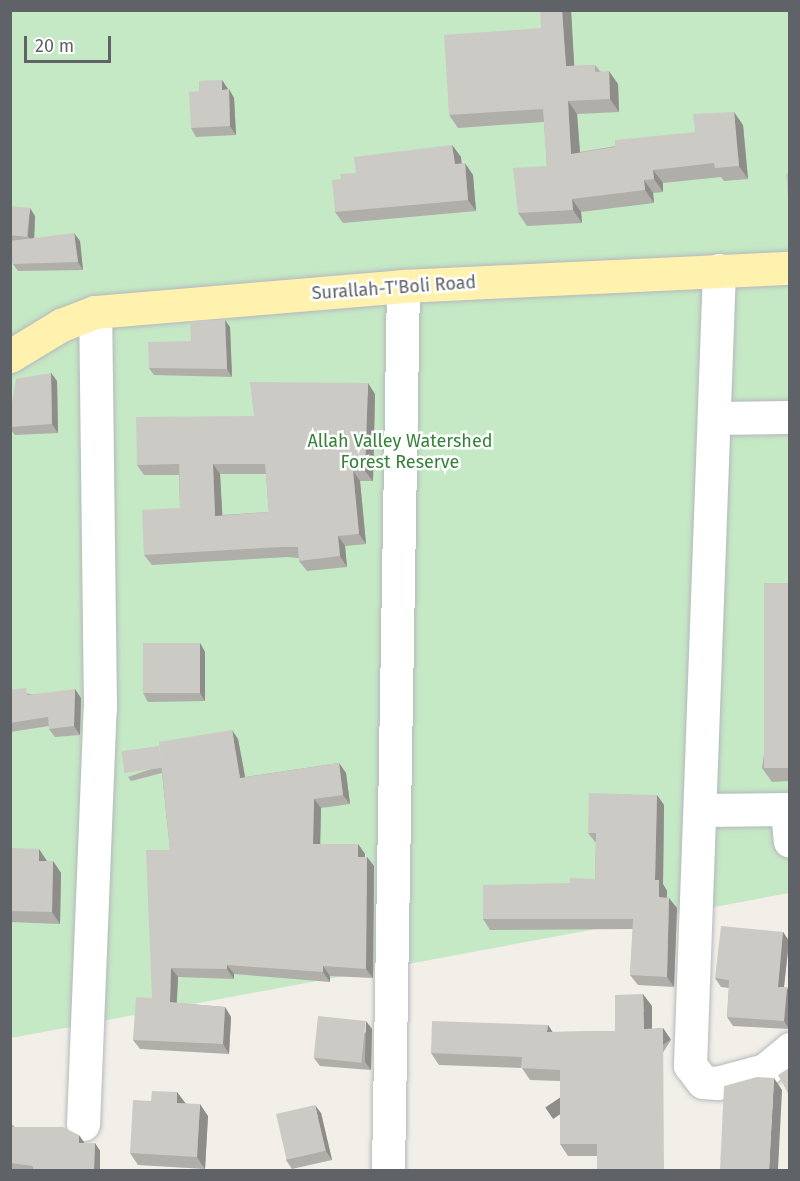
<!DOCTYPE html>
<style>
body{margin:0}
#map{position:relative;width:800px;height:1181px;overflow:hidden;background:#f1efe8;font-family:"Fira Sans",sans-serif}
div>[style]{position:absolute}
.green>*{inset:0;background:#c5e8c5}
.roads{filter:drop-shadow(0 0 2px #b5b8bc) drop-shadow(0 0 2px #b5b8bc)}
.minor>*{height:33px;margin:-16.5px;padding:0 16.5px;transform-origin:16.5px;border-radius:16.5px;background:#fff}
.primary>*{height:33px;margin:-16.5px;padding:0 16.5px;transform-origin:16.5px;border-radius:16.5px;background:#fff2af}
.wall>*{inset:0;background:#afaea9}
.shaded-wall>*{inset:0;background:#8f8d8a;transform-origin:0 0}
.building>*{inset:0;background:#cccac5;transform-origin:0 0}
span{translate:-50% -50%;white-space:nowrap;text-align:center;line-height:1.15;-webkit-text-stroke:5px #fff;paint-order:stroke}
.street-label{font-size:18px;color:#5f6368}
.park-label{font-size:18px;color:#348238}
.frame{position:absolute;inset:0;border:12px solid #5f6368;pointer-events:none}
.scale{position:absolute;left:24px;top:36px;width:87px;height:27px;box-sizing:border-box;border:3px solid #5f6368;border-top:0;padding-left:8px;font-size:18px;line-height:21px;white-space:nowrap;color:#5f6368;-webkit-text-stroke:4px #fff;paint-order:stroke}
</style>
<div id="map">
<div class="green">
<i style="clip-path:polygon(11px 11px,789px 11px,789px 893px,11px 1038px)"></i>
</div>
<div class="roads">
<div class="minor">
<i style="left:719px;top:270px;width:796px;rotate:92.09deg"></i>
<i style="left:690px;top:1065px;width:21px;rotate:53deg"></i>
<i style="left:703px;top:1082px;width:14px;rotate:4deg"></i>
<i style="left:717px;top:1083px;width:50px;rotate:-15.2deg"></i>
<i style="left:765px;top:1070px;width:33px;rotate:-40deg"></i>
<i style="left:714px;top:418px;width:76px;rotate:-0.8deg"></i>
<i style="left:787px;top:809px;width:32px;rotate:85deg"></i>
<i style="left:702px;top:810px;width:88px;rotate:-0.7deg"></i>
<i style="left:83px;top:1124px;width:415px;rotate:-87.7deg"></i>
<i style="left:100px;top:709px;width:397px;rotate:-90.7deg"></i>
<i style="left:388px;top:1170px;width:884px;rotate:-89.03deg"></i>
</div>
<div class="primary">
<i style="left:10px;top:356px;width:60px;rotate:-31.3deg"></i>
<i style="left:61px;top:325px;width:36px;rotate:-21deg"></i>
<i style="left:95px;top:312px;width:309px;rotate:-4.8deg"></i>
<i style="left:403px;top:286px;width:387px;rotate:-2.7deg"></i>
</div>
</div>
<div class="wall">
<i style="clip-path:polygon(571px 10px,574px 66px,595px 65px,600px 71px,618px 84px,619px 112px,577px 114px,580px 152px,743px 125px,748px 179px,724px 181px,721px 177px,663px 183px,663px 192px,653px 193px,654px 203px,581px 212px,582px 223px,527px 226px,518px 213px,547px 166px,544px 122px,458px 128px,449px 115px,541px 28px)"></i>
<i style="clip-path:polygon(222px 80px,234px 98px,236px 135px,196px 137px,191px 128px,199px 91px)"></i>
<i style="clip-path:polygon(452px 145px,461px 157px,461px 163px,473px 175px,476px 211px,343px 223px,335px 212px,341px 179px,356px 173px)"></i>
<i style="clip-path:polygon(10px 206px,35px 216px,34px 238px,80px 241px,83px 270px,18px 271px,13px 264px,10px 247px)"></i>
<i style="clip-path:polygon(230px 327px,232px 377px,154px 375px,149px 368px,191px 341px)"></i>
<i style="clip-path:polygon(51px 373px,57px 381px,58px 433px,15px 435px,10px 429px,10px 415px)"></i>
<i style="clip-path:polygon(evenodd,375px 394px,373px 481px,360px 481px,366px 544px,345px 546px,347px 567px,307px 571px,299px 561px,299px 558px,287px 557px,152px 565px,144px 555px,180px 508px,179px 475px,144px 475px,137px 465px,254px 416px,375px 394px,220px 474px,266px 474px,269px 512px,222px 515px,220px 474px)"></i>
<i style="clip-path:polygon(789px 583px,789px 781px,772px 782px,762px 768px)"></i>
<i style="clip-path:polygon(200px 643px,205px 652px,205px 701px,148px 702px,143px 693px)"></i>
<i style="clip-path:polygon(10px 690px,30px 694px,81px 698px,80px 735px,55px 737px,49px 729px,49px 726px,10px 732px)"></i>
<i style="clip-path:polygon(238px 739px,245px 777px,339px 763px,346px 773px,350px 804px,321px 808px,320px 844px,358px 844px,365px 854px,365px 857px,367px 857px,374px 866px,373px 978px,330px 976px,330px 982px,234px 974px,234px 979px,178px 977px,177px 1003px,225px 1007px,231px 1017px,229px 1054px,140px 1049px,133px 1040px,152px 998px,170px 850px,162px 773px,131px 781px,128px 777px)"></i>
<i style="clip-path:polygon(657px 795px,664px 805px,663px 884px,667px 891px,667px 897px,677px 908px,674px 987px,638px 985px,630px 975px,633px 929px,490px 930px,483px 919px,570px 883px,595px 879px,596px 843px,588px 833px)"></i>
<i style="clip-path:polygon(10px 848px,47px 861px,53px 861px,61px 873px,60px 924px,10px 922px)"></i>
<i style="clip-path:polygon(783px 932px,789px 941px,784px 987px,789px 992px,789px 1029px,733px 1026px,727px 1017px,729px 988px,721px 987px,715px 978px)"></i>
<i style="clip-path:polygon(652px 1006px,652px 1029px,663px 1028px,671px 1040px,597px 1156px,568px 1156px,560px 1144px,560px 1081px,530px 1080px,522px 1068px,439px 1065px,431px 1053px,548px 1025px,552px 1032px,615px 1031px)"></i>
<i style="clip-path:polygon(372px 1029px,371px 1070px,320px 1066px,314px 1058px)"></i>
<i style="clip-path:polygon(177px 1092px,185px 1103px,208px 1116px,205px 1169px,138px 1165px,130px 1153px,151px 1101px)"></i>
<i style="clip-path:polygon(321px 1113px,332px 1160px,292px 1169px,286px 1160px)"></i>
<i style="clip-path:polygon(10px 1123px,15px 1127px,84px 1142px,84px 1143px,95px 1143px,100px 1151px,100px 1170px,10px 1170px)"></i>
</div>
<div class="shaded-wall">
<i style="clip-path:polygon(562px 10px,571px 10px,575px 79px,566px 66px)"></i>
<i style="clip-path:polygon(609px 71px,618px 84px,619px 112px,610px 99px)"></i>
<i style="clip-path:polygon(222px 80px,228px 89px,228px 98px,222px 90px)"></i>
<i style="clip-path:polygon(229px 89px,234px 98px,236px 135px,230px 126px)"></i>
<i style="clip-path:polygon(568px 101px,577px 114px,581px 167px,571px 154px)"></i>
<i style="clip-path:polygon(734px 112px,743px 125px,748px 179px,739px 166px)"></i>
<i style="clip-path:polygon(452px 145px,461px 157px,463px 176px,455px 164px)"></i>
<i style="clip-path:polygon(465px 163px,473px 175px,476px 211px,468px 200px)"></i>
<i style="clip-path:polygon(653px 170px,663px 183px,663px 192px,654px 179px)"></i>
<i style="clip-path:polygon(644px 180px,653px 193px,654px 203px,645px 190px)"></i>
<i style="clip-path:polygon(572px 199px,581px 212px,582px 223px,573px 210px)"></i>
<i style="clip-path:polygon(30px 208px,35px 216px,34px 244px,28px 236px)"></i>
<i style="clip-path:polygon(74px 233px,80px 241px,83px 270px,78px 262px)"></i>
<i style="clip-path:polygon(225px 320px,230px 327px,232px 377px,227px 369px)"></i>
<i style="clip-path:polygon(51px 373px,57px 381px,58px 433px,52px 424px)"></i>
<i style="clip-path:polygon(368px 383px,375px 394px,373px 481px,365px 471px)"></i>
<i style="clip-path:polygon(213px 464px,220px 474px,223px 526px,215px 516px)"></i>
<i style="clip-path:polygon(353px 471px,360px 481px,366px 544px,359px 534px)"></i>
<i style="clip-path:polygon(338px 536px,345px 546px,347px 567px,340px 556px)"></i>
<i style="clip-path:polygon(200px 643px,205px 652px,205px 701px,200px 693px)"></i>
<i style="clip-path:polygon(75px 689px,81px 698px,80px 735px,74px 726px)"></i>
<i style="clip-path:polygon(232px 730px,238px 739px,247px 787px,240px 778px)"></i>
<i style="clip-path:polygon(339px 763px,346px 773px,350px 804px,343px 795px)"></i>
<i style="clip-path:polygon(657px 795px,664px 805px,663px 884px,667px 891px,666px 908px,659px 897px,655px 880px)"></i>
<i style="clip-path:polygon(314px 799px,321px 808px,320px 853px,313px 844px)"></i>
<i style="clip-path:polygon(358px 844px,365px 854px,364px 866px,358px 857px)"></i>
<i style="clip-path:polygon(39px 849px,47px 861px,39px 861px)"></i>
<i style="clip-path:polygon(367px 857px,374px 866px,373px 978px,366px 969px)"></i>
<i style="clip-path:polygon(53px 861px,61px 873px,60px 924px,52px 912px)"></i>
<i style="clip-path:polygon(669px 898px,677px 908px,674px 987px,667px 977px)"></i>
<i style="clip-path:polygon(783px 932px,789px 941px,783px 995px,778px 987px)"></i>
<i style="clip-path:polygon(227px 965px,234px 974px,234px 979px,227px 969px)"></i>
<i style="clip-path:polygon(323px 966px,330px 976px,330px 982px,323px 972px)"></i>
<i style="clip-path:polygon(171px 968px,178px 977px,176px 1012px,170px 1002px)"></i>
<i style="clip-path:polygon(787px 987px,789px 992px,789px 1029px,784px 1021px)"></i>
<i style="clip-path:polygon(643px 994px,652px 1006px,652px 1041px,644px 1029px)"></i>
<i style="clip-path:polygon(225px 1007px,231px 1017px,229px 1054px,223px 1044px)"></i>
<i style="clip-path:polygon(366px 1021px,372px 1029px,371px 1070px,365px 1062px)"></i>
<i style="clip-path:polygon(548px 1025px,556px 1037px,547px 1032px)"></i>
<i style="left:663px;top:1028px;width:14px;height:142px;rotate:56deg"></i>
<i style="clip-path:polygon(774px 1078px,782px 1090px,778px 1170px,769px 1170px)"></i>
<i style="clip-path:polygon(177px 1092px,186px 1104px,177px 1103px)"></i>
<i style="clip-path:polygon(200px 1104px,208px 1116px,205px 1169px,197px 1157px)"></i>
<i style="clip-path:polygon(315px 1105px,321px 1113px,332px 1160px,326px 1151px)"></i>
<i style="clip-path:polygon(79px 1135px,84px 1142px,84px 1151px,79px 1143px)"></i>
<i style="clip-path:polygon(95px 1143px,100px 1151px,100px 1170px,94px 1170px)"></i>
</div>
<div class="building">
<i style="clip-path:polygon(540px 10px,562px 10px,566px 66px,595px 65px,595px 72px,609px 71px,610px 99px,568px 101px,571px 154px,615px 147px,615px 140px,695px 132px,693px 114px,734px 112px,739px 166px,715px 168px,714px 163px,653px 170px,654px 179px,644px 180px,645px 190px,572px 199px,573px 210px,518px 213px,513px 168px,547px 166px,543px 109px,449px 115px,444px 35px,541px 28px)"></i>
<i style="clip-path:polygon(222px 80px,222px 90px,229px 89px,230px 126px,191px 128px,189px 92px,199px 91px,199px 81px)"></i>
<i style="clip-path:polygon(452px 145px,455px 164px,465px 163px,468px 200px,335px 212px,332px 180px,341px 179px,340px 174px,356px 173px,354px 157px)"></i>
<i style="clip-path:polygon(786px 173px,789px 173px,789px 207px)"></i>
<i style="left:10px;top:206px;width:20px;height:29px;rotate:6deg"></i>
<i style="clip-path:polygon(74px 233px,78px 262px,13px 264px,10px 241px)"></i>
<i style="clip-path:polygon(225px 320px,227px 369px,149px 368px,148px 342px,191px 341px,190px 321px)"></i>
<i style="clip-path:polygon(51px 373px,52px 424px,10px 427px,10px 415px,16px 379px)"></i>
<i style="clip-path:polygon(evenodd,250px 382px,368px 383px,365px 471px,353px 471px,359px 534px,338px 536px,340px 556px,299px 561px,298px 547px,280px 547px,144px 555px,142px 510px,180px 508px,179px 464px,137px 465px,136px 417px,254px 416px,250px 382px,213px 464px,265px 464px,269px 512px,215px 516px,213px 464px)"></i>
<i style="left:764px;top:583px;width:25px;height:185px"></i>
<i style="left:200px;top:643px;width:50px;height:57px;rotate:90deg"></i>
<i style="clip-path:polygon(26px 688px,27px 695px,75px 689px,74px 726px,49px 729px,48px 717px,10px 723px,10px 690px)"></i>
<i style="clip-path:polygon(232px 730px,240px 778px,339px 763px,343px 795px,314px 799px,313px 844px,358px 844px,358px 857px,367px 857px,366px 969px,323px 966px,323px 972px,227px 965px,227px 969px,171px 968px,170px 1002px,225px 1007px,223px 1044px,133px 1040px,136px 997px,152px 998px,146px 850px,170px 850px,159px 742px)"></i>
<i style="left:159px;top:746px;width:22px;height:38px;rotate:82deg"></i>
<i style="clip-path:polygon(589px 793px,657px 795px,655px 880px,659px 880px,659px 897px,669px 898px,667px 977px,630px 975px,633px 919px,483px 919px,483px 885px,570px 883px,570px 878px,595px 879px,596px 833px,588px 833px)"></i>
<i style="clip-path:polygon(10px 848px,39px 849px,39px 861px,53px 861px,52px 912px,10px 911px)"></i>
<i style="clip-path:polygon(721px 926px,783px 932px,778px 987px,787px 987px,784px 1021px,727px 1017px,729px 980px,715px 978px)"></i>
<i style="clip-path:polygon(643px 994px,644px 1029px,663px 1028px,664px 1170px,597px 1170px,597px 1144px,560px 1144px,560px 1070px,521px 1068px,522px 1057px,431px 1053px,432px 1021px,548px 1025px,547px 1032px,615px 1031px,615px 995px)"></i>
<i style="left:318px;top:1016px;width:48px;height:42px;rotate:6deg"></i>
<i style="clip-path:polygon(789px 1068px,789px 1095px,778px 1075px)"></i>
<i style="clip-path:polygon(757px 1077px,774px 1078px,769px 1170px,720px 1170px,724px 1086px)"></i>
<i style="clip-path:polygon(152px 1091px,177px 1092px,177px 1103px,200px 1104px,197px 1157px,130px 1153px,133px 1100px,151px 1101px)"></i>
<i style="left:315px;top:1105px;width:47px;height:40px;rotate:77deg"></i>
<i style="clip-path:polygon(10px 1123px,12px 1123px,12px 1127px,63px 1127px,79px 1135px,79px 1143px,95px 1143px,94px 1170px,33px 1170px,33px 1166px,10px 1163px)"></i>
</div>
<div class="street-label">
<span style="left:394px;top:288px;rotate:-4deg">Surallah-T'Boli Road</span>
</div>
<div class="park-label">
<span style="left:400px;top:452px">Allah Valley Watershed<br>Forest Reserve</span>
</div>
<div class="frame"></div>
<div class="scale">20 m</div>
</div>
